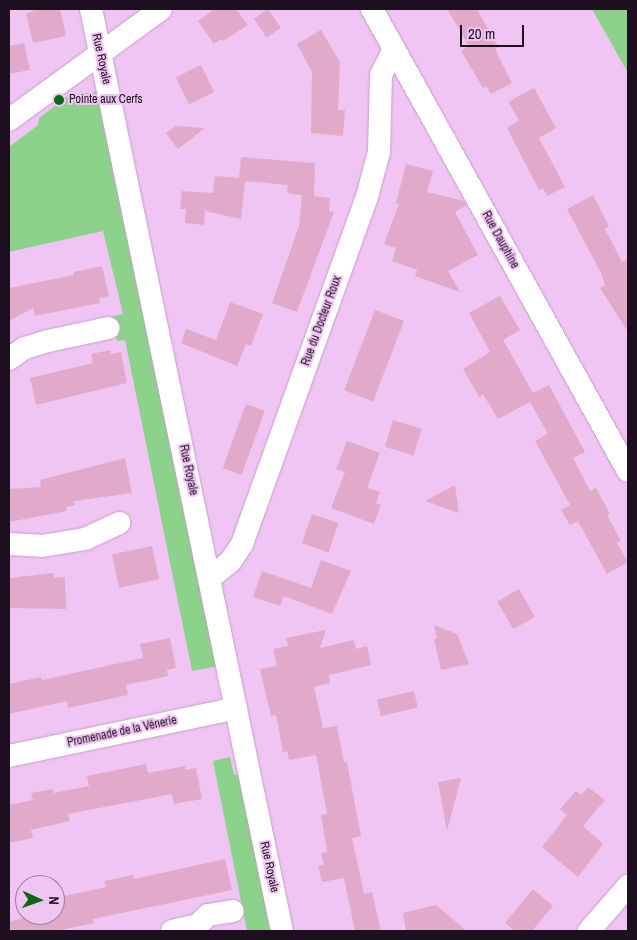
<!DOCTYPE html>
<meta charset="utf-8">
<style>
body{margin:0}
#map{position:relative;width:637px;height:940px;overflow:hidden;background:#f0c5f3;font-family:"Archivo Narrow",sans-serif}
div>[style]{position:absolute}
.green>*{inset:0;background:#8cd28b}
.building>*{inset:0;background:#e2aaca;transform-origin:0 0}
.roads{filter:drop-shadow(0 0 1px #c79eca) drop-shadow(0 0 1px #c79eca)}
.minor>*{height:22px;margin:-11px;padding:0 11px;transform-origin:11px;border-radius:11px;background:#fff}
.dots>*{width:14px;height:14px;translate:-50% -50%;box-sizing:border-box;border:2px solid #f0c5f3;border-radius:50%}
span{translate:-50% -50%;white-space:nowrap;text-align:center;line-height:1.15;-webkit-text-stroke:4px #f0c5f3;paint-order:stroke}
.street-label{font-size:12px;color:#1d0f1f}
.poi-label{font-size:12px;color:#1d0f1f}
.left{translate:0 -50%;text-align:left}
.frame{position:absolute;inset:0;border:10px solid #1d0f1f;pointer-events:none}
.north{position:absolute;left:15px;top:875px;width:50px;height:50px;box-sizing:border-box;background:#f0c5f3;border:1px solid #9c7c9e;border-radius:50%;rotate:92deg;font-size:14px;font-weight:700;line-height:20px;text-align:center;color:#1d0f1f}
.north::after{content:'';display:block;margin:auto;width:18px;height:22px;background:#076915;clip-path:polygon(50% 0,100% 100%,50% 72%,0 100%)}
.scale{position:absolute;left:460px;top:25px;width:64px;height:22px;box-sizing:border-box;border:2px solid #1d0f1f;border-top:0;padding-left:6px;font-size:15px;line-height:18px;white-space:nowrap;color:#1d0f1f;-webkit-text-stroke:4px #f0c5f3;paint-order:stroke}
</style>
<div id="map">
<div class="green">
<i style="clip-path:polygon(592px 9px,628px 9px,628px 73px)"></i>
<i style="clip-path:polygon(99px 91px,218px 666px,192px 671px,125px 340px,117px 341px,110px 317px,123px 314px,103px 231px,9px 252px,9px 147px,38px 125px,39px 118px,68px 96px)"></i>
<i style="clip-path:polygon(230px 757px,234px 775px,241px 774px,274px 931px,247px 931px,213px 761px)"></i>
</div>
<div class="building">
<i style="clip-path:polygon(37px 9px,60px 9px,66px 36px,33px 43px,26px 14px)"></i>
<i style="clip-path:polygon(215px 9px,236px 9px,248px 25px,223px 41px,221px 39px,214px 44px,198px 21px)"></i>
<i style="left:268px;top:9px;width:23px;height:17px;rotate:56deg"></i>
<i style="clip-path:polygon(447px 9px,477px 9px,498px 47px,495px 49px,512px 83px,491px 94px,486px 86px,483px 88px,461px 51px,469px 46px)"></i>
<i style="clip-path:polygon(321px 30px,340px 62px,338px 110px,345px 110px,343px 136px,311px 133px,312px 72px,297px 44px)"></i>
<i style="clip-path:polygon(24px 43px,30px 70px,9px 74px,9px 46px)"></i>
<i style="left:201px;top:65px;width:30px;height:28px;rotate:64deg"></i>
<i style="clip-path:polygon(534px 88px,556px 128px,539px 138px,565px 187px,547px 196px,543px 188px,539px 190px,507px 128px,519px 120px,508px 102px)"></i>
<i style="clip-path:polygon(176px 126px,205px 128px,178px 149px,166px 133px)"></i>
<i style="clip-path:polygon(241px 157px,315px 163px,314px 196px,330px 198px,329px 211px,334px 212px,297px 312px,272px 303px,299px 226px,302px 195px,287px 193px,288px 185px,245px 181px,241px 219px,205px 211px,204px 225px,185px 223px,186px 209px,180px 209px,182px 191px,213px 193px,215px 176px,239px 178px)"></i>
<i style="clip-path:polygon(406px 164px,433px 171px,427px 192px,464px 201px,466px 206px,455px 212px,478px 255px,448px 271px,460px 292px,415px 276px,417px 270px,392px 261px,396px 248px,384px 244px,399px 204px,396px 203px)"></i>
<i style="clip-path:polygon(593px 195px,609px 226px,605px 229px,622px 262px,628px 259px,628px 332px,600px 288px,605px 285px,601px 273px,567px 209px)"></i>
<i style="clip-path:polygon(102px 266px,109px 296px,99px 298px,100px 303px,35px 316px,33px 308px,9px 321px,9px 288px,74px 275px,74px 272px)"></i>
<i style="clip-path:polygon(500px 296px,520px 330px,503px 340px,533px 393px,549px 385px,585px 452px,573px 458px,590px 491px,596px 488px,610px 514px,607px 515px,621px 541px,617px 543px,628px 562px,607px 574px,578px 521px,570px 525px,561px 510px,570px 505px,535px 441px,548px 434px,530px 402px,498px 419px,483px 394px,479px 397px,463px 369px,490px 352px,469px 313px)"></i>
<i style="clip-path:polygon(230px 302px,263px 314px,251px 346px,246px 344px,237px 366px,181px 343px,186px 329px,216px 340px)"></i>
<i style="left:375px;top:310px;width:31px;height:86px;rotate:21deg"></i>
<i style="clip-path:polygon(110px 350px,111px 354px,121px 352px,127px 383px,36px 405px,30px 378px,93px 363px,91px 354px)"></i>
<i style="left:246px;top:404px;width:20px;height:68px;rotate:20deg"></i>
<i style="left:393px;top:420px;width:30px;height:28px;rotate:17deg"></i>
<i style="clip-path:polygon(347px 441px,380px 453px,367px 488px,380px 492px,376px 503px,381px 505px,374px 524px,331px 508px,345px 472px,336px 469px)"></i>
<i style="clip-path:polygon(125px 458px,132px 493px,74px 501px,75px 505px,66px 507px,67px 511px,9px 522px,9px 489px,41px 487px,40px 480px)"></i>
<i style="clip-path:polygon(455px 485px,459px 513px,425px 501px)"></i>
<i style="left:312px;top:514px;width:28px;height:31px;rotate:19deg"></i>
<i style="left:152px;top:546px;width:34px;height:41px;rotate:78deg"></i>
<i style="clip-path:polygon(321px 560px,351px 571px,332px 614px,284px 596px,280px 606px,253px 597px,262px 571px,311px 588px)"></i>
<i style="clip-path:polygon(54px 573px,54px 578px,65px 577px,66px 609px,9px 608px,9px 578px)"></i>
<i style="left:519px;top:589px;width:32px;height:25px;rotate:60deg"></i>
<i style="clip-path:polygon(434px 625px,457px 634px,469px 664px,441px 670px,434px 639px,437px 639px)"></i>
<i style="clip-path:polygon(326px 630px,320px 648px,354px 640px,356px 649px,367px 646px,371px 665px,329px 675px,330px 683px,314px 687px,323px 728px,337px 726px,344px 762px,347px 762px,361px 836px,352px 838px,364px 894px,372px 892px,381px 931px,355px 931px,344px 878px,322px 882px,318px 866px,324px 865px,321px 853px,327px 852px,321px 815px,327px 814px,316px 755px,289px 760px,287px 751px,283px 752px,276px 715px,271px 716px,260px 669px,277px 666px,273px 649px,288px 646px,286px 638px)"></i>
<i style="clip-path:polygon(170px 638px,176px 668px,167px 670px,168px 676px,126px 685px,128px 695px,68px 708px,67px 701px,9px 714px,9px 684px,41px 677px,42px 680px,143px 658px,140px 644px)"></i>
<i style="left:414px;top:691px;width:17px;height:38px;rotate:77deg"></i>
<i style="clip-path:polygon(146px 764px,148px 773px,185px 766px,186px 770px,196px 768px,202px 799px,174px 804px,172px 794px,68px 814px,70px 821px,31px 830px,33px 838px,9px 843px,9px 805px,33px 800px,31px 793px,53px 789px,54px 793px,89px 786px,87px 776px)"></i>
<i style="clip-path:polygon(461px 778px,447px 831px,438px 782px)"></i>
<i style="clip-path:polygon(588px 787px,605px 800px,583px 826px,603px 844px,578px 877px,542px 847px,567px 815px,560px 809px,576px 791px,581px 795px)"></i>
<i style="clip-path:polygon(225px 859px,232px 890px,93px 919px,94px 923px,56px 931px,9px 931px,9px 922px,33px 915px,55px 915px,55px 898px,106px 887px,104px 881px,133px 875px,134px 879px)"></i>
<i style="clip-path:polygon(533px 889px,553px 906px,532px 931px,515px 931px,505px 923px)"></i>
<i style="clip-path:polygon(436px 905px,467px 931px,406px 931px,403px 913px)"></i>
</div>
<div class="roads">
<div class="minor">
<i style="left:91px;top:9px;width:942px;rotate:78.3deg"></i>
<i style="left:372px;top:9px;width:528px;rotate:61.01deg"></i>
<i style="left:9px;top:120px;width:188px;rotate:-36.1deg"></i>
<i style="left:9px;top:359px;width:19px;rotate:-35deg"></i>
<i style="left:25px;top:348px;width:24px;rotate:-17deg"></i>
<i style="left:48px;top:341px;width:62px;rotate:-12deg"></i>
<i style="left:9px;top:544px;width:33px;rotate:3deg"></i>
<i style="left:42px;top:546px;width:44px;rotate:-9.2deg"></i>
<i style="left:85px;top:539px;width:38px;rotate:-25deg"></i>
<i style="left:210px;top:578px;width:26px;rotate:-39deg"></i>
<i style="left:230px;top:562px;width:22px;rotate:-56deg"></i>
<i style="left:242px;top:544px;width:369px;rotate:-70.2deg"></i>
<i style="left:367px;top:197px;width:47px;rotate:-75.1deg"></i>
<i style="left:379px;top:152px;width:77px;rotate:-88.5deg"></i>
<i style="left:381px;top:75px;width:29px;rotate:-63deg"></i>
<i style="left:9px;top:756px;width:232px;rotate:-11.9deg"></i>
<i style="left:172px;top:931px;width:27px;rotate:-13deg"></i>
<i style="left:198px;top:925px;width:14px;rotate:-45deg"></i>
<i style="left:208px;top:915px;width:25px;rotate:-9deg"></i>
<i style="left:589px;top:931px;width:60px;rotate:-49.1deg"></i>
</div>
</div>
<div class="dots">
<i style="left:59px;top:100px;background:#076915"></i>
</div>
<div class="street-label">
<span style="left:101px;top:59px;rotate:78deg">Rue Royale</span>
<span style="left:500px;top:240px;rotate:61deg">Rue Dauphine</span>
<span style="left:322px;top:321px;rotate:-70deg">Rue du Docteur Roux</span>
<span style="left:188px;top:470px;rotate:78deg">Rue Royale</span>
<span style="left:122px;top:732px;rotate:-12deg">Promenade de la Vénerie</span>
<span style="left:269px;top:867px;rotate:78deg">Rue Royale</span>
</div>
<div class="poi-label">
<span class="left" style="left:69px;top:100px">Pointe aux Cerfs</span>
</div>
<div class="frame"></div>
<div class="north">N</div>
<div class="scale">20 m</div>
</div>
